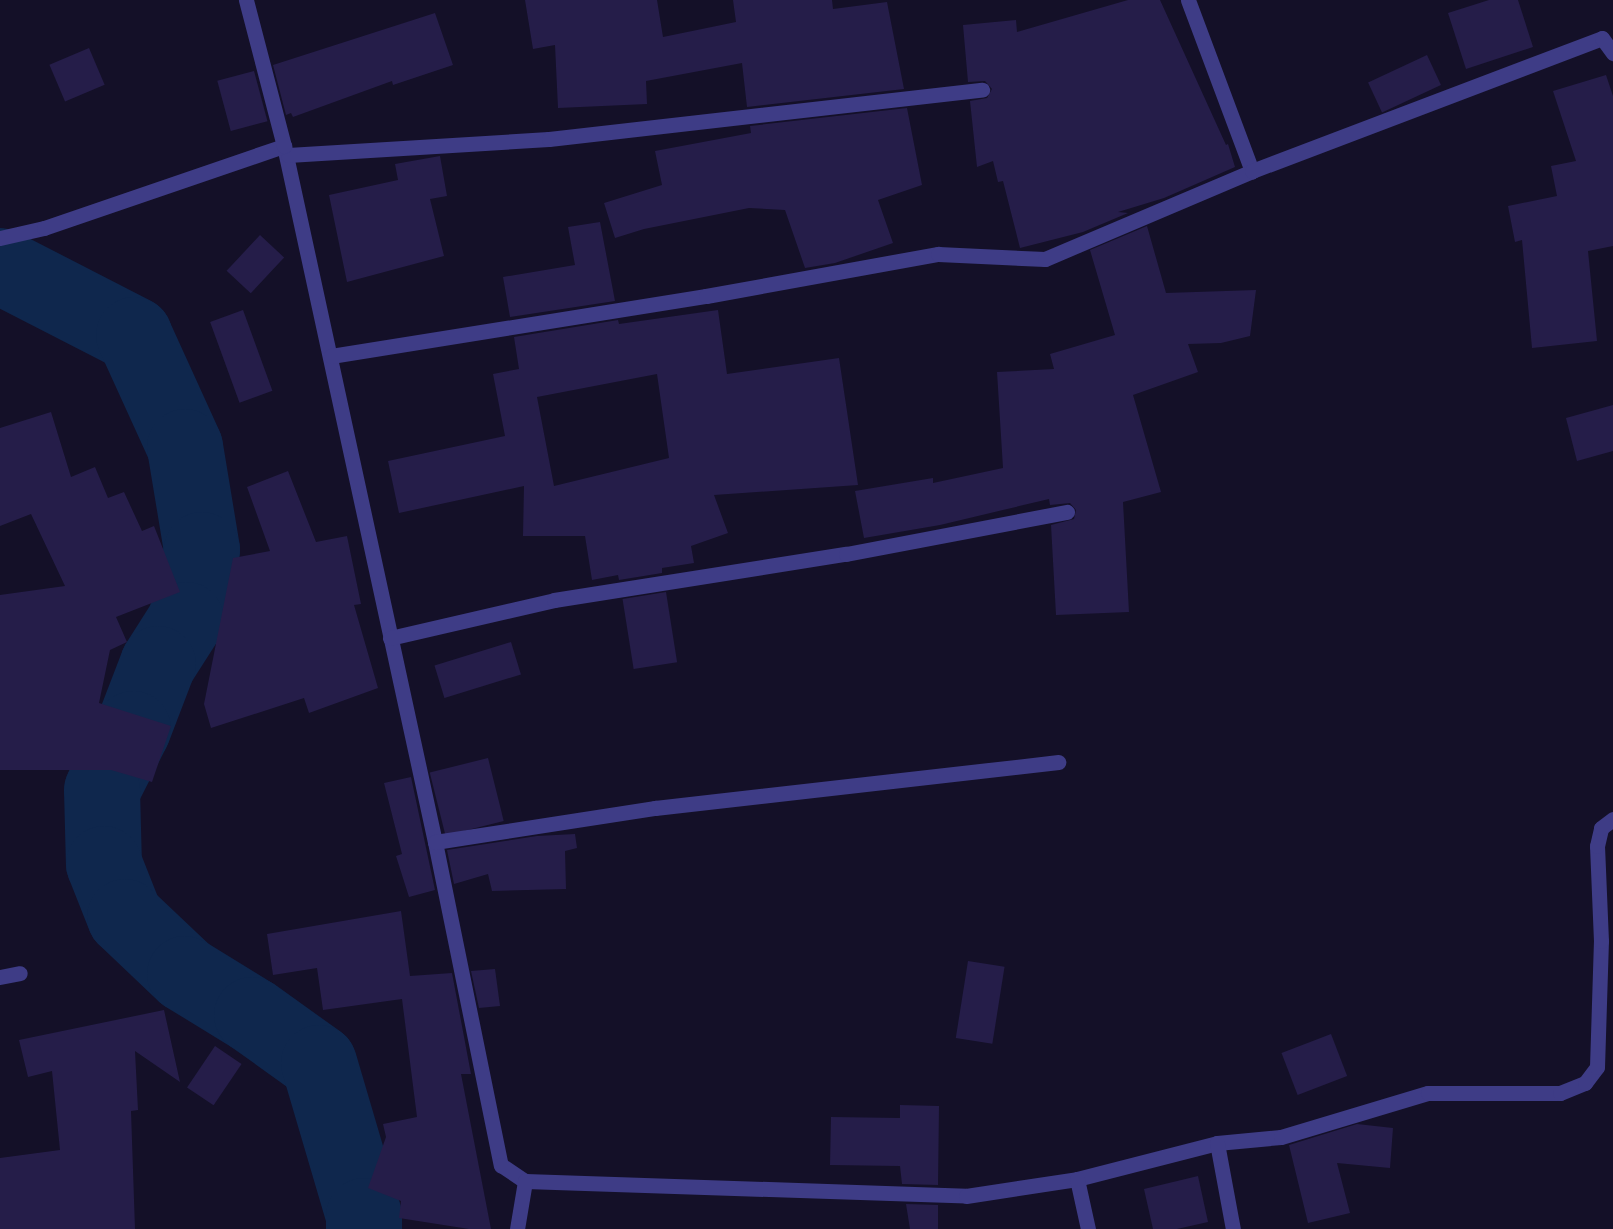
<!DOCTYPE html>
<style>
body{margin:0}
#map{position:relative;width:1613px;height:1229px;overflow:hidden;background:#141028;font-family:"IBM Plex Sans",sans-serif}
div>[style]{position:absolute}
.river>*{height:76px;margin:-38px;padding:0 38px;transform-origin:38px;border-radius:38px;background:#0f274d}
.building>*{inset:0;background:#251d49;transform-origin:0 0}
.minor>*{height:15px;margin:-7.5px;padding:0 7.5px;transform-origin:7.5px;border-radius:7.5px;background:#3e3c86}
span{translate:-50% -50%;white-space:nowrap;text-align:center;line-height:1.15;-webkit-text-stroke:6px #141028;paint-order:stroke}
</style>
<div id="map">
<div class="river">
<i style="left:0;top:266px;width:151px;rotate:27.2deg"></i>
<i style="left:134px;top:335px;width:123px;rotate:65.5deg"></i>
<i style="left:185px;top:447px;width:104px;rotate:80.6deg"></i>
<i style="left:202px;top:550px;width:72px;rotate:102.9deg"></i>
<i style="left:186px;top:620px;width:52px;rotate:122.5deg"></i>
<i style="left:158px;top:664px;width:70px;rotate:111deg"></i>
<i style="left:133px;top:729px;width:68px;rotate:116.9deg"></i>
<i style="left:102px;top:790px;width:74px;rotate:88.5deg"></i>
<i style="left:104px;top:864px;width:57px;rotate:68.4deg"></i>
<i style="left:125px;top:917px;width:83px;rotate:43.5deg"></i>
<i style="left:185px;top:974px;width:79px;rotate:31.5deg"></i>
<i style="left:252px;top:1015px;width:82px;rotate:35.6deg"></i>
<i style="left:319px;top:1063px;width:159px;rotate:73.6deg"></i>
<i style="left:364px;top:1216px;width:13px;rotate:90deg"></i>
</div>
<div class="building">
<i style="clip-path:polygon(525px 0,657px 0,663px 37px,736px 22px,733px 0,832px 0,833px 9px,887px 2px,904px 89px,747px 107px,742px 63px,646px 81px,647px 104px,558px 108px,555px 45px,533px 49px)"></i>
<i style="clip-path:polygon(1128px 0,1160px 0,1226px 145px,1228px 144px,1235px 167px,1164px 198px,1118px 212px,1128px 213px,1083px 232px,1020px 248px,1003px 181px,998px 182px,993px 161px,977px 167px,970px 101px,987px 98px,992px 89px,985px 81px,968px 82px,963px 25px,1016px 20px,1017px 32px)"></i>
<i style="clip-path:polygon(1489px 0,1518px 0,1533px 47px,1466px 69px,1448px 13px)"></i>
<i style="clip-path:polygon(435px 13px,453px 65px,393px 85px,392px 81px,293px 117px,291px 113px,286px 115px,273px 65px)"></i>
<i style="left:89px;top:48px;width:40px;height:43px;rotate:67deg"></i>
<i style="left:1427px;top:55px;width:33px;height:65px;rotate:65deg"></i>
<i style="left:254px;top:71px;width:52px;height:38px;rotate:75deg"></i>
<i style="clip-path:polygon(1606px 75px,1613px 96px,1613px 246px,1588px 251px,1597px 341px,1532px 348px,1522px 240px,1515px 242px,1508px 206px,1557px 196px,1551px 166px,1576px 161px,1553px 91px)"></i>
<i style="clip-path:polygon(907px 108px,922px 185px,878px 200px,893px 243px,835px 263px,805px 268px,785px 210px,749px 208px,644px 229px,615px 238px,604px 203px,662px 185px,655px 151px,751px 133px,750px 126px)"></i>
<i style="clip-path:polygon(440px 156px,447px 196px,430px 199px,444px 256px,347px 282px,329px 195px,398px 180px,395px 164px)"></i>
<i style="clip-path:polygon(600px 222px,615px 301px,510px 317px,503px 277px,575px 265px,568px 227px)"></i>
<i style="clip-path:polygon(1147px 226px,1166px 293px,1256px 290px,1250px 336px,1221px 343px,1188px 344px,1198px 372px,1133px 395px,1161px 492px,1123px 502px,1129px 612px,1056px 615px,1051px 525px,1074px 519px,1076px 510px,1070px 503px,1050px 505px,1049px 499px,940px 525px,864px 538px,855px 491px,933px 478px,933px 483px,1003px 468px,997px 372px,1054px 369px,1050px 354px,1115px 335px,1090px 250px)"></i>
<i style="left:260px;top:235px;width:33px;height:49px;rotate:43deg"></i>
<i style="left:243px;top:310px;width:86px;height:35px;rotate:70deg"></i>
<i style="clip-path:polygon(evenodd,718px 310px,727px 374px,839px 358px,858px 485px,714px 495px,728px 533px,691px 546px,694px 563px,662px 568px,662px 573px,619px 580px,618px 575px,592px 580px,585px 536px,523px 536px,524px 486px,399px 513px,388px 461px,505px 436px,493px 374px,519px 369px,514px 337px,618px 320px,619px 324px,718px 310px,657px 374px,669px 458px,554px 486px,537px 397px,657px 374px)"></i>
<i style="clip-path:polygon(1613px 405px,1613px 451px,1577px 461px,1566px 418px)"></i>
<i style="clip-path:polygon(51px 412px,71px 477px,95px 467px,108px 498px,124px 492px,142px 531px,154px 526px,180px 592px,116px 617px,127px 642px,110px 650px,99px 703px,171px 726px,152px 782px,111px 770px,0 770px,0 595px,65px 586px,31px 514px,0 526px,0 428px)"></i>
<i style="clip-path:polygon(288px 471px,316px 542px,347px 536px,361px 604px,354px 605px,378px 688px,309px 713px,304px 698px,211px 728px,204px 704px,233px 558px,270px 551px,247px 487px)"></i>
<i style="left:666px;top:592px;width:71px;height:44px;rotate:81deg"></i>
<i style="left:511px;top:642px;width:34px;height:80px;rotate:73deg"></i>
<i style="left:488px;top:758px;width:65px;height:60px;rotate:76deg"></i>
<i style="clip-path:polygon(411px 777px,435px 890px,409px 897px,396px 856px,402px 854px,384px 783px)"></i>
<i style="clip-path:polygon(575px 834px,577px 848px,565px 851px,566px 889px,492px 891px,488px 874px,454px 884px,447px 850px,537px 836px)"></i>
<i style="clip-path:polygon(401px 911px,410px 976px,452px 973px,471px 1074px,461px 1074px,491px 1229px,469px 1229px,399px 1218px,401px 1201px,368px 1188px,386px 1137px,383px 1124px,417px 1117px,402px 999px,323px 1010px,317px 968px,273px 975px,267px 934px)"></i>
<i style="left:968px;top:961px;width:37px;height:78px;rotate:9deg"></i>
<i style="clip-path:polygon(495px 969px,500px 1006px,479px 1008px,471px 971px)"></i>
<i style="clip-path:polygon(164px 1010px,180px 1082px,135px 1051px,138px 1110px,131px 1111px,135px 1229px,0 1229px,0 1158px,60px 1150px,52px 1071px,28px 1077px,19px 1040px)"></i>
<i style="left:1331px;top:1034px;width:45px;height:53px;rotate:69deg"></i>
<i style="left:215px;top:1046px;width:32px;height:50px;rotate:34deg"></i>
<i style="clip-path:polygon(900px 1105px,939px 1106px,938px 1185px,902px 1184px,900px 1166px,830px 1165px,831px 1117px,900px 1118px)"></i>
<i style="clip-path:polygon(1357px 1124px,1393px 1128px,1390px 1168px,1337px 1163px,1350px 1213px,1308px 1223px,1289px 1145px)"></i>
<i style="clip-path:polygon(1198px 1176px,1208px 1222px,1177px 1229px,1153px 1229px,1144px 1189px)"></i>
<i style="clip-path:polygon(906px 1204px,938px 1205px,938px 1229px,910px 1229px)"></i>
</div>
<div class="minor">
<i style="left:1188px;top:0;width:183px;rotate:69.5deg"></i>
<i style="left:284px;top:146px;width:712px;rotate:77.76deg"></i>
<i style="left:435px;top:842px;width:330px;rotate:78.5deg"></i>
<i style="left:501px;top:1165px;width:29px;rotate:34deg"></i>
<i style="left:525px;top:1181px;width:441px;rotate:1.9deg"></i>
<i style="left:966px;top:1196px;width:112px;rotate:-8.7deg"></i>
<i style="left:1077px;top:1179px;width:145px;rotate:-14.4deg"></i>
<i style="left:1217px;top:1143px;width:64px;rotate:-5.4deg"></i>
<i style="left:1281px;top:1137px;width:153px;rotate:-16.7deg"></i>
<i style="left:1428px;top:1093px;width:132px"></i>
<i style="left:1560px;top:1093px;width:27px;rotate:-22deg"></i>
<i style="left:1585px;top:1083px;width:20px;rotate:-53deg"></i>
<i style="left:1597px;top:1067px;width:126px;rotate:-88.2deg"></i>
<i style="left:1601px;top:941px;width:95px;rotate:-92.4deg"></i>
<i style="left:1597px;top:846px;width:18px;rotate:-77deg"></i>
<i style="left:1601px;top:828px;width:15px;rotate:-37deg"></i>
<i style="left:288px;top:155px;width:261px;rotate:-3.5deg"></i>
<i style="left:549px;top:139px;width:436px;rotate:-6.5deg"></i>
<i style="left:0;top:238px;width:45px;rotate:-12.8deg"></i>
<i style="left:44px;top:228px;width:254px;rotate:-18.9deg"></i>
<i style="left:284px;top:146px;width:151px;rotate:-104.6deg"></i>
<i style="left:331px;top:356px;width:380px;rotate:-9.1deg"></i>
<i style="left:706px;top:296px;width:236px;rotate:-10.3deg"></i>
<i style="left:938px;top:254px;width:107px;rotate:2.7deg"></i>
<i style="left:1045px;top:259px;width:225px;rotate:-23deg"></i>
<i style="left:1252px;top:171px;width:374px;rotate:-20.8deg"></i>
<i style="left:1602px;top:38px;width:19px;rotate:54deg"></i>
<i style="left:390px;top:638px;width:168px;rotate:-13deg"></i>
<i style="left:554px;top:600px;width:296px;rotate:-9deg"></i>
<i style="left:846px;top:554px;width:225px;rotate:-10.8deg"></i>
<i style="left:435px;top:842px;width:223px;rotate:-8.8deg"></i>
<i style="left:655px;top:808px;width:406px;rotate:-6.5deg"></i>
<i style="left:0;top:977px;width:20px;rotate:-11deg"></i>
<i style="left:1217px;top:1143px;width:87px;rotate:79.5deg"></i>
<i style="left:1077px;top:1179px;width:51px;rotate:77.6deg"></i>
<i style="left:517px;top:1229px;width:49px;rotate:-80.5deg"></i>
</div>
</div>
